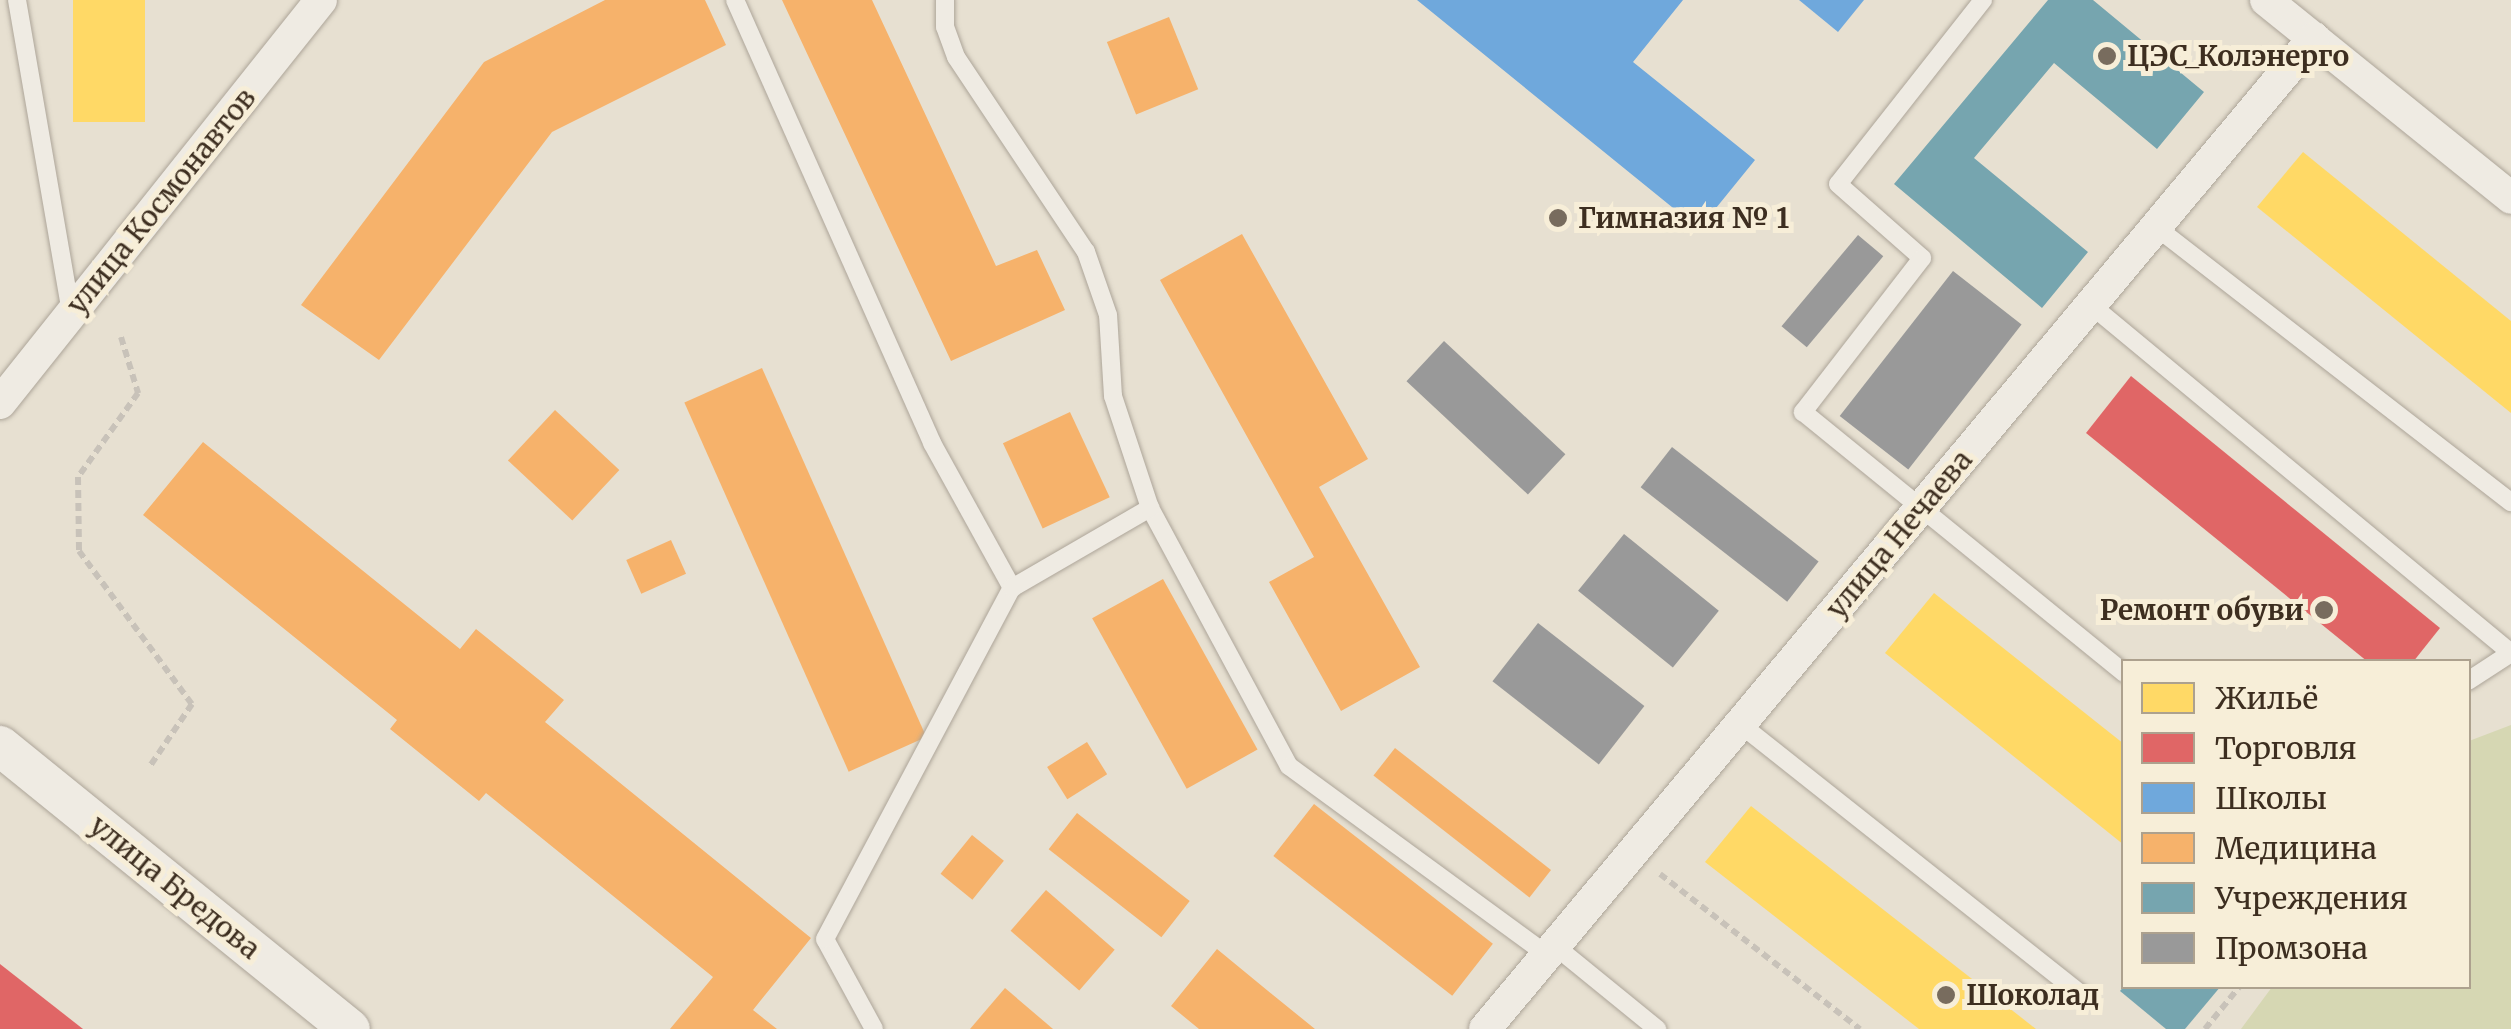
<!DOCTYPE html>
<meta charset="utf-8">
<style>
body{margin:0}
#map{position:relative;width:2511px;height:1029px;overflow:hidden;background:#e7e0d1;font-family:Merriweather,serif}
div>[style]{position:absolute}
.green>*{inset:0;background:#d6d7b3}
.homes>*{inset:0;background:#ffd966;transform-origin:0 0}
.shops>*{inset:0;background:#e06666}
.schools>*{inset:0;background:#6fa8dc}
.health>*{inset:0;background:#f6b26b;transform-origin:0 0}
.public>*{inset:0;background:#76a5af}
.industry>*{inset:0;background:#999;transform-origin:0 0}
.path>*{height:6px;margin-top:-3px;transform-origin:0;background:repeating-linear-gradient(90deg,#c8c2b9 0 8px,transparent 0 13px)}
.roads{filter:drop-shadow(0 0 2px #ada599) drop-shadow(0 0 2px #ada599)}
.service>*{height:18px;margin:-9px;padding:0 9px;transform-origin:9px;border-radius:9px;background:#efebe3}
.minor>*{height:32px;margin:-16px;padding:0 16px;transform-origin:16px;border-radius:16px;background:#efebe3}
.tertiary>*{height:40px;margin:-20px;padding:0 20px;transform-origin:20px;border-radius:20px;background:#efebe3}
.dots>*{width:28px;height:28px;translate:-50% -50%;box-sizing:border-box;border:5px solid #f7eed8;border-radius:50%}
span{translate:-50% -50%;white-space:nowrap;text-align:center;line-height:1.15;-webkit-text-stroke:10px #f7eed8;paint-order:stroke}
.poi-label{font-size:28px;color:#3d2e20;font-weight:700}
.left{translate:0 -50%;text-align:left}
.right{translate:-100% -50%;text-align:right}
.street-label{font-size:28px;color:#3d2e20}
.legend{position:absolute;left:2121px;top:659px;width:350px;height:330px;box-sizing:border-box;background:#f7eed8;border:2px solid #ada18e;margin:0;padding:12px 18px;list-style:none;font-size:30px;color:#3d2e20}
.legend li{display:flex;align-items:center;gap:20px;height:50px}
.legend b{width:50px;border:2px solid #ada18e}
</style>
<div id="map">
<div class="green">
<i style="clip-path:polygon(2511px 725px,2511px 1029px,2241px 1029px,2272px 987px,2468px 986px,2469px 741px)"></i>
</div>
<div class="homes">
<i style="left:73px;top:0;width:72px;height:122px"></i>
<i style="clip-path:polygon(2303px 152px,2511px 321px,2511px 413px,2257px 207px)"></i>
<i style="clip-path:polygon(1934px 593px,2124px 744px,2124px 845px,1885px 653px)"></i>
<i style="clip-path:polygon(1751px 806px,2036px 1029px,1919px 1029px,1705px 862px)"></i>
</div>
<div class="shops">
<i style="clip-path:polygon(2131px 376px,2440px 628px,2413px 662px,2368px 662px,2086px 433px)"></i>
<i style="clip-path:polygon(0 964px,83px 1029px,0 1029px)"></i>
</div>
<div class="schools">
<i style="clip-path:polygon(1417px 0,1683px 0,1633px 62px,1755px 160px,1699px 229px)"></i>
<i style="clip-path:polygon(1799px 0,1864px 0,1838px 32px)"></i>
</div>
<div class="health">
<i style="clip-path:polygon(605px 0,705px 0,726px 45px,552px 132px,379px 360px,301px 305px,484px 62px)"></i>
<i style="clip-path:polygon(782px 0,872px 0,996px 266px,1037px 250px,1065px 310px,951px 361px)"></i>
<i style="left:1169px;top:17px;width:78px;height:67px;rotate:68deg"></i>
<i style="clip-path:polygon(1242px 234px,1368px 459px,1319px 487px,1420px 667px,1341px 711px,1269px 582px,1314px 557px,1160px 280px)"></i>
<i style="left:762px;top:368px;width:404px;height:85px;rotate:66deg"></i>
<i style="left:555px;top:410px;width:88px;height:69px;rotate:43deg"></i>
<i style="left:1070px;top:412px;width:94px;height:74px;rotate:65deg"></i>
<i style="clip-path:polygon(203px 442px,460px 649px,476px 629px,564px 700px,545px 722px,811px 938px,753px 1010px,777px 1029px,670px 1029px,713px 977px,486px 793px,479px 801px,390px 729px,397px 720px,143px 515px)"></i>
<i style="left:671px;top:540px;width:37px;height:49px;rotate:66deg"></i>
<i style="left:1163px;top:579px;width:195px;height:81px;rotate:61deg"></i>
<i style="left:1087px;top:742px;width:38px;height:47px;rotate:58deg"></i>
<i style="left:1395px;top:748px;width:198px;height:35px;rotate:38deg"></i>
<i style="left:1314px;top:804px;width:227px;height:66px;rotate:38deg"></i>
<i style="left:1077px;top:813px;width:143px;height:46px;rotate:38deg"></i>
<i style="left:972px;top:835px;width:41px;height:50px;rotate:39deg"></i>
<i style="left:1046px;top:890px;width:91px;height:54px;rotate:41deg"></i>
<i style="clip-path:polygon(1217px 949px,1273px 995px,1315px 1029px,1199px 1029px,1171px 1006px)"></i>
<i style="clip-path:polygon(1005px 988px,1053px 1029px,970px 1029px)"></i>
</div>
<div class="public">
<i style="clip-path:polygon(2048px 0,2093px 0,2204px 92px,2157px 149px,2054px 63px,1974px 158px,2088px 252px,2042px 308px,1894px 184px)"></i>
<i style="clip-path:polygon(2124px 986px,2221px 986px,2185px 1029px,2166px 1029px,2120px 991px)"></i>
</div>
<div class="industry">
<i style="left:1858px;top:235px;width:33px;height:119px;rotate:40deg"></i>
<i style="left:1953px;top:271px;width:87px;height:184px;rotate:38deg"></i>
<i style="left:1444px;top:341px;width:166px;height:55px;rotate:43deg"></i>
<i style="left:1672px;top:447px;width:186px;height:51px;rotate:38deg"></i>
<i style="left:1624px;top:534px;width:122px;height:73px;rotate:39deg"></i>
<i style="left:1538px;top:623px;width:135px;height:74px;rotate:38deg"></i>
</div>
<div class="path">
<i style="left:121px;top:337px;width:59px;rotate:73.1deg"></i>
<i style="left:138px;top:393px;width:103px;rotate:125.5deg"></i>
<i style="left:78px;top:477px;width:74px;rotate:89.2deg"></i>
<i style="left:79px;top:551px;width:190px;rotate:53.6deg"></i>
<i style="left:192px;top:704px;width:75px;rotate:124.1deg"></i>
<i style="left:1660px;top:874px;width:253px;rotate:37.8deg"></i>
<i style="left:2205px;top:1029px;width:55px;rotate:-50.9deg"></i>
</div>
<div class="roads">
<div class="service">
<i style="left:17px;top:0;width:319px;rotate:80.2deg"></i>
<i style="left:735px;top:0;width:485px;rotate:66deg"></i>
<i style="left:932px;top:443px;width:166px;rotate:61.1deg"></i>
<i style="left:1983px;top:0;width:234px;rotate:128.2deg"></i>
<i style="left:1838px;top:184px;width:112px;rotate:41.4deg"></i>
<i style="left:1922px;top:258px;width:195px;rotate:127.7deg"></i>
<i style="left:1803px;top:412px;width:414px;rotate:39.1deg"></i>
<i style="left:2156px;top:227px;width:449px;rotate:37.8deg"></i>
<i style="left:2091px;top:305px;width:545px;rotate:39.64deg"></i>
<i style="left:1150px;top:508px;width:293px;rotate:61.7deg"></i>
<i style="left:1289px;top:766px;width:320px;rotate:36.2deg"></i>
<i style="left:2468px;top:681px;width:51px;rotate:-33.1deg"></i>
<i style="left:1740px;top:724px;width:436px;rotate:38.4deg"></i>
<i style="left:1555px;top:946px;width:132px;rotate:39.1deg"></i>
<i style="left:874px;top:1029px;width:102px;rotate:-118.6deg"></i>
<i style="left:825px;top:939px;width:398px;rotate:-62deg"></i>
<i style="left:1012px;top:588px;width:160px;rotate:-30.1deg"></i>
<i style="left:1150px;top:508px;width:118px;rotate:-108.3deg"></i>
<i style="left:1113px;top:396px;width:81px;rotate:-93.5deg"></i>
<i style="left:1108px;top:315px;width:67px;rotate:-109.2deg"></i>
<i style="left:1086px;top:252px;width:234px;rotate:-123.7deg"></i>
<i style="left:956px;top:57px;width:32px;rotate:-110deg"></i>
<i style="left:945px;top:27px;width:27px;rotate:-90deg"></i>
</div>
<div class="minor">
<i style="left:2266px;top:0;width:315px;rotate:38.9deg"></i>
<i style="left:0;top:403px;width:515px;rotate:-51.46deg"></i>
<i style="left:1485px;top:1029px;width:1292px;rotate:-50.09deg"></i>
</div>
<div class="tertiary">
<i style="left:0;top:746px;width:450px;rotate:39deg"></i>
</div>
</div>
<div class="dots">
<i style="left:2107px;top:56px;background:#786c5e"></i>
<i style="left:1558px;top:218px;background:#786c5e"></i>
<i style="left:2324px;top:610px;background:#786c5e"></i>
<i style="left:1946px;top:995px;background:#786c5e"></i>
</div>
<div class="poi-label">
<span class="left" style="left:2127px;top:56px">ЦЭС_Колэнерго</span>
<span class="left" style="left:1578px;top:218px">Гимназия № 1</span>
<span class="right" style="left:2304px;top:610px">Ремонт обуви</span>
<span class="left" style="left:1966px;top:995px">Шоколад</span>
</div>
<div class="street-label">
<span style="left:161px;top:201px;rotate:-51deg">улица Космонавтов</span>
<span style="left:1899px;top:534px;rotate:-50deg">улица Нечаева</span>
<span style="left:175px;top:887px;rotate:39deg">улица Бредова</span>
</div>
<ul class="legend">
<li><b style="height:28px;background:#ffd966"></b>Жильё</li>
<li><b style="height:28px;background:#e06666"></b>Торговля</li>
<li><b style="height:28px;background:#6fa8dc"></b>Школы</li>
<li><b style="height:28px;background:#f6b26b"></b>Медицина</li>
<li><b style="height:28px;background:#76a5af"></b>Учреждения</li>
<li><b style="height:28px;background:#999"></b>Промзона</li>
</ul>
</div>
